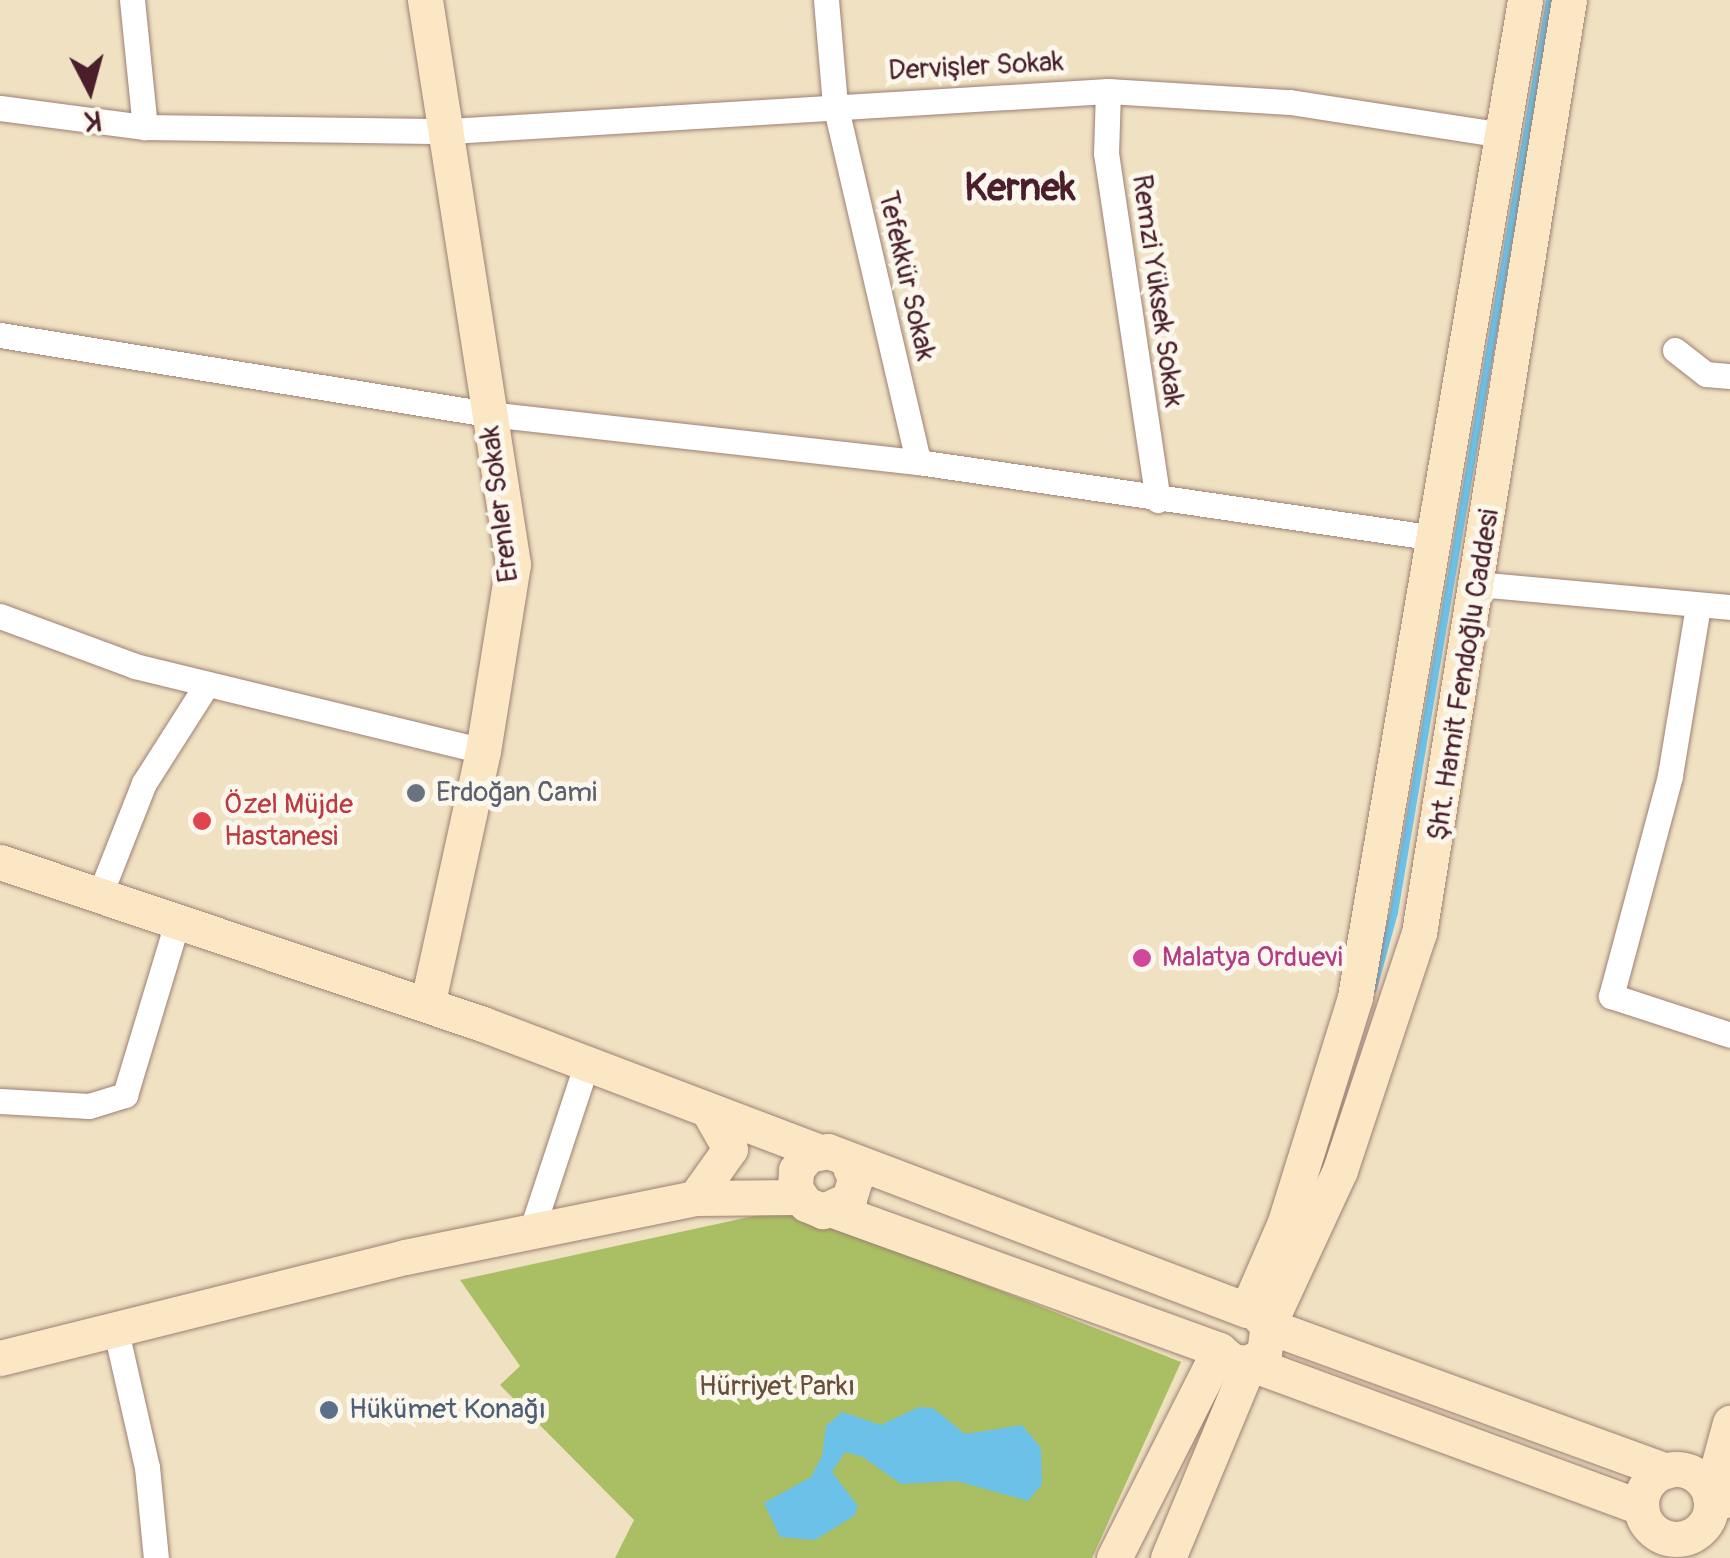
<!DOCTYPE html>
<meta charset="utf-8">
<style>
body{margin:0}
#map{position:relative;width:1730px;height:1558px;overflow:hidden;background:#f0e1c2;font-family:Pangolin,sans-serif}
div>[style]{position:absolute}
.green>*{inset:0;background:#aabf63}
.water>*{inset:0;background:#6bc1e8}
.stream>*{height:8px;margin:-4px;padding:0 4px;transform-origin:4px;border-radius:4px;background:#6bc1e8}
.roads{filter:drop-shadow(0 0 2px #9d8076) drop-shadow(0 0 2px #9d8076)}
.street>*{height:25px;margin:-12.5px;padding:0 12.5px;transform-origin:12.5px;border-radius:12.5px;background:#fff}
.secondary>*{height:35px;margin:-17.5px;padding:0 17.5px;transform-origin:17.5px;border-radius:17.5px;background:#fbe7c3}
.secondary>.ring{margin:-17.5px;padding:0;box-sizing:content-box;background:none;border:35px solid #fbe7c3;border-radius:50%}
.dots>*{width:28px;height:28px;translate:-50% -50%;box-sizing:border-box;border:5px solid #fbf7ec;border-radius:50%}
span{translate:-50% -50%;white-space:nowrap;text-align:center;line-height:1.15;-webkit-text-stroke:10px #fbf7ec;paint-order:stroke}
.street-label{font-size:28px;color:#4a1f2b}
.worship-label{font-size:28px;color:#5b616d}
.left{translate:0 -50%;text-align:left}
.health-label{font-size:28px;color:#be3a42}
.hotel-label{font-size:28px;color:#b23c85}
.park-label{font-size:28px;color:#674f3c}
.service-label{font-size:28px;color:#4e5e75}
.district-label{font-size:38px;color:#4a1f2b;font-weight:700}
.north{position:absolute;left:40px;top:40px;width:100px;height:100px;-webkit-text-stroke:8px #fbf7ec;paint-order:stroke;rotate:174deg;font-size:28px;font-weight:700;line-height:40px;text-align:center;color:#4a1f2b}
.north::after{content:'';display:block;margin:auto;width:35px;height:45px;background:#4a1f2b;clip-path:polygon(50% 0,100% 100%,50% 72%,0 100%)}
</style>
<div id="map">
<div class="green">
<i style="clip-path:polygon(791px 1208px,1181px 1362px,1092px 1558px,615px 1558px,634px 1520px,500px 1385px,520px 1366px,460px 1280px)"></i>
</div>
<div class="water">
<i style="clip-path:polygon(919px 1407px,933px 1408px,965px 1434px,1022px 1425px,1041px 1448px,1042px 1484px,1028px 1501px,957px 1481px,901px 1484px,863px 1457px,845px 1452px,832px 1472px,858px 1506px,854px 1516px,815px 1540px,780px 1537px,764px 1503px,811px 1477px,822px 1456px,826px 1426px,842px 1412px,881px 1425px)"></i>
</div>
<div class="stream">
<i style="left:1373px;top:989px;width:80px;rotate:-74.7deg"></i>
<i style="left:1394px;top:912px;width:925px;rotate:-80.29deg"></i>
</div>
<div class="roads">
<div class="street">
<i style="left:132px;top:0;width:128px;rotate:84.2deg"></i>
<i style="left:826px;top:0;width:104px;rotate:85.1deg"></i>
<i style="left:835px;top:104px;width:367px;rotate:76.9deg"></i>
<i style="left:1108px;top:91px;width:62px;rotate:91.8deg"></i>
<i style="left:1106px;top:153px;width:351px;rotate:81.5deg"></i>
<i style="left:0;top:108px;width:146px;rotate:7.5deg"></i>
<i style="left:145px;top:127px;width:305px;rotate:0.8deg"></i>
<i style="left:450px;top:131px;width:659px;rotate:-3.48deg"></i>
<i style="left:1108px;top:91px;width:182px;rotate:3.5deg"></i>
<i style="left:1290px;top:102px;width:215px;rotate:8.8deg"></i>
<i style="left:0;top:335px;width:495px;rotate:9.2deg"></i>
<i style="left:489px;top:414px;width:432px;rotate:6.4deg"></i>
<i style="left:918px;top:462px;width:524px;rotate:8.35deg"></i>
<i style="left:1675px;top:350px;width:39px;rotate:38deg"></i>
<i style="left:1706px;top:374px;width:24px;rotate:5deg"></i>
<i style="left:1477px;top:584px;width:254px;rotate:5.2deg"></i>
<i style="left:1698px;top:606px;width:172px;rotate:99.4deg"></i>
<i style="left:1670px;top:776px;width:228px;rotate:105deg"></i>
<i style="left:1611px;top:996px;width:125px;rotate:18.1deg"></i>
<i style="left:0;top:616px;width:144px;rotate:20.3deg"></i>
<i style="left:135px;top:666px;width:358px;rotate:13.7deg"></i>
<i style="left:100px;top:894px;width:119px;rotate:-68.4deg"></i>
<i style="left:144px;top:783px;width:117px;rotate:-57.5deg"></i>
<i style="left:0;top:1101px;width:89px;rotate:3.2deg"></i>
<i style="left:89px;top:1106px;width:38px;rotate:-17deg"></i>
<i style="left:125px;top:1095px;width:183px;rotate:-73.2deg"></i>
<i style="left:531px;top:1232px;width:178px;rotate:-71.7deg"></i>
<i style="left:116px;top:1331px;width:139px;rotate:77.2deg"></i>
<i style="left:147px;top:1467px;width:91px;rotate:84.4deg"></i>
</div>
<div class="secondary">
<i style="left:425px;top:0;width:571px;rotate:81.13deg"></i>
<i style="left:513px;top:564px;width:189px;rotate:99.1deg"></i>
<i style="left:483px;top:751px;width:260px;rotate:102.4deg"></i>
<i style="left:0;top:862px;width:509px;rotate:18.54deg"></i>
<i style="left:483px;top:1024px;width:358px;rotate:20.8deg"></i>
<i style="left:847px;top:1160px;width:21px;rotate:67deg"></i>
<i style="left:855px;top:1179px;width:21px;rotate:107deg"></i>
<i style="left:849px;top:1199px;width:29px;rotate:155deg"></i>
<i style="left:823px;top:1211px;width:18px;rotate:-158deg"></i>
<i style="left:806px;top:1204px;width:19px;rotate:-126deg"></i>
<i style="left:795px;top:1189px;width:19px;rotate:-87deg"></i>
<i style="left:796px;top:1170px;width:19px;rotate:-51deg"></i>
<i style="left:808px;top:1155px;width:20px;rotate:-11deg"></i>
<i style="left:828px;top:1151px;width:448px;rotate:20.8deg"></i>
<i style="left:1247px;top:1310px;width:96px;rotate:-66.6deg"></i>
<i style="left:1285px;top:1222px;width:236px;rotate:-72.7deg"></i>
<i style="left:1355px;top:997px;width:1011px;rotate:-80.32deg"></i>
<i style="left:695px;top:1198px;width:60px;rotate:-54.5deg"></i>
<i style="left:730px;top:1149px;width:45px;rotate:-119.4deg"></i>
<i style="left:833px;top:1210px;width:411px;rotate:19.9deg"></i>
<i style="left:1219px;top:1350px;width:17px;rotate:40deg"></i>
<i style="left:1232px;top:1361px;width:17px;rotate:7deg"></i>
<i style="left:1249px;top:1363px;width:18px;rotate:-34deg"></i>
<i style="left:1264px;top:1353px;width:27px;rotate:-82deg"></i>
<i style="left:1268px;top:1326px;width:172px;rotate:-65.2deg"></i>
<i style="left:1340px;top:1170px;width:250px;rotate:-71.6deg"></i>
<i style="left:1419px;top:933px;width:945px;rotate:-80.87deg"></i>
<i style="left:1257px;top:1314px;width:16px;rotate:47deg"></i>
<i style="left:1268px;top:1326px;width:424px;rotate:20deg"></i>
<i style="left:0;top:1358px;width:417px;rotate:-14deg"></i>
<i style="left:405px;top:1257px;width:296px;rotate:-11.5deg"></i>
<i style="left:695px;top:1198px;width:104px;rotate:-0.6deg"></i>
<i class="ring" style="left:1641px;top:1469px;width:35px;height:35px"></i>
<i style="left:1722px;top:1501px;width:13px;rotate:-157deg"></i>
<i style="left:1710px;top:1496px;width:76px;rotate:-74.7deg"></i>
<i style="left:1114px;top:1558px;width:233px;rotate:-63.2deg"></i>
<i style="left:1168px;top:1558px;width:211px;rotate:-67.4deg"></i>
<i style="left:1249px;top:1363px;width:418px;rotate:20.2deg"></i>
</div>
</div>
<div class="dots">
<i style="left:416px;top:793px;background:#6b7280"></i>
<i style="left:202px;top:821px;background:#e0444e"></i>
<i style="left:1142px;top:958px;background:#d1479c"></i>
<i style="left:329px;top:1410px;background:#5c6f8a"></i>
</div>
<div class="street-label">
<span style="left:976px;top:67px;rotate:-3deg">Dervişler Sokak</span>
<span style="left:906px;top:276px;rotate:77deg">Tefekkür Sokak</span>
<span style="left:1157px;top:291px;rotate:82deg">Remzi Yüksek Sokak</span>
<span style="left:500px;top:504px;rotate:-97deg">Erenler Sokak</span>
<span style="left:1464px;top:675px;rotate:-81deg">Şht. Hamit Fendoğlu Caddesi</span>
</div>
<div class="worship-label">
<span class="left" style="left:436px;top:793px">Erdoğan Cami</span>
</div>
<div class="health-label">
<span class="left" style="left:224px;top:821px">Özel Müjde<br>Hastanesi</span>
</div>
<div class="hotel-label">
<span class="left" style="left:1162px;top:958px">Malatya Orduevi</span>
</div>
<div class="park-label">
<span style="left:777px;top:1387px">Hürriyet Parkı</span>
</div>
<div class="service-label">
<span class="left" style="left:349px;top:1410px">Hükümet Konağı</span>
</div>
<div class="district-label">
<span style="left:1020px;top:189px">Kernek</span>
</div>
<div class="north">K</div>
</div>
